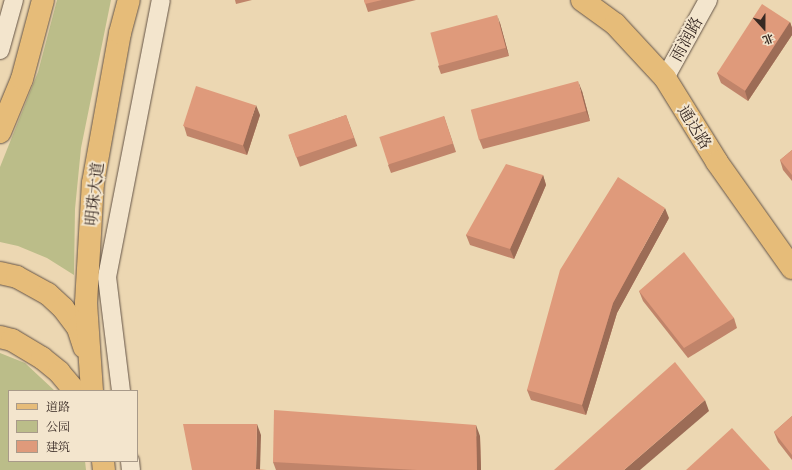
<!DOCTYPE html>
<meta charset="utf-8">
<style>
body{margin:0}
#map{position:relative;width:792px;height:470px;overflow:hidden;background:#ecd7b2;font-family:"Gentium Book Plus","Noto Serif SC",serif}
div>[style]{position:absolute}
.green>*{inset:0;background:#bbbd89}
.roads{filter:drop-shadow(0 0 1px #645447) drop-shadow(0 0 1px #645447)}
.minor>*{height:18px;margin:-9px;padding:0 9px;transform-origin:9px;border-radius:9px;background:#f3e5cd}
.major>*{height:22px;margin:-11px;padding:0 11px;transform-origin:11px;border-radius:11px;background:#e6bc79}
.wall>*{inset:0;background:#c0846a;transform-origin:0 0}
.shaded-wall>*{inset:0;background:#9c6c56}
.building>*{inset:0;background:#df9a7b;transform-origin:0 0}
span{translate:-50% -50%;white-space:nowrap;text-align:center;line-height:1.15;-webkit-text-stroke:4px #f3e5cd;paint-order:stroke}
.street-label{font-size:16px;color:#372923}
.legend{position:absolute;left:8px;top:390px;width:130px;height:72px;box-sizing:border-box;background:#f3e5cd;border:1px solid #a89a89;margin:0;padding:5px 7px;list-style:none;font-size:12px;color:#372923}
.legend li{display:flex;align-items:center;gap:8px;height:20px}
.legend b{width:20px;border:1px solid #a89a89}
.north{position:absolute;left:744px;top:8px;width:40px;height:40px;-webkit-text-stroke:3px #f3e5cd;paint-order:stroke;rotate:159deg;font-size:11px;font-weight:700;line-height:16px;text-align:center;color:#372923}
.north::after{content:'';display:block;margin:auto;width:14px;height:18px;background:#372923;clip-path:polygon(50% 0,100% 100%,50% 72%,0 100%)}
</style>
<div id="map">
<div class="green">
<i style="clip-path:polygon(57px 0,111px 0,81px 148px,75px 209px,74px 275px,47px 258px,18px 246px,0 242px,0 167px,38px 72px)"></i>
<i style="clip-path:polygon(0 353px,25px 363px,55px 391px,9px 391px,9px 461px,85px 461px,86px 470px,0 470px)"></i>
</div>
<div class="roads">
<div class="minor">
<i style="left:0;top:50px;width:52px;rotate:-74.4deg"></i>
<i style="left:665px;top:78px;width:89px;rotate:-61.1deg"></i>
<i style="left:121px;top:391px;width:115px;rotate:-97deg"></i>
<i style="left:107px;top:277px;width:282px;rotate:-79deg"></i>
<i style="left:130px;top:461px;width:9px;rotate:84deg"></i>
</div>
<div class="major">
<i style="left:582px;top:0;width:41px;rotate:36deg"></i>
<i style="left:615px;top:24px;width:74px;rotate:47.2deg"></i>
<i style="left:665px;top:78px;width:99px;rotate:58.2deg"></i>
<i style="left:717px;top:162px;width:130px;rotate:54.7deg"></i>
<i style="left:0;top:132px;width:57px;rotate:-67.5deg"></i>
<i style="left:22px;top:79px;width:82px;rotate:-75.1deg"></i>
<i style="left:0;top:273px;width:17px;rotate:13deg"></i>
<i style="left:17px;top:277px;width:35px;rotate:29deg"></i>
<i style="left:48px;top:294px;width:21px;rotate:43deg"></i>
<i style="left:63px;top:308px;width:25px;rotate:53deg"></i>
<i style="left:78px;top:328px;width:20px;rotate:72deg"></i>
<i style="left:0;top:337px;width:12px;rotate:14deg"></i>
<i style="left:12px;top:340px;width:35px;rotate:31deg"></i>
<i style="left:42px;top:358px;width:22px;rotate:39deg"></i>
<i style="left:59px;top:372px;width:25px;rotate:50deg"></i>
<i style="left:92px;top:391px;width:88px;rotate:-93.9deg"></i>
<i style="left:86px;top:303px;width:120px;rotate:-86.7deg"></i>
<i style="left:93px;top:183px;width:152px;rotate:-79.8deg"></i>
<i style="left:120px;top:33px;width:34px;rotate:-75deg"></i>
<i style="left:103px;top:461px;width:9px;rotate:84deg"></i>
</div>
</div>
<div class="wall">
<i style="clip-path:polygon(235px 0,252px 0,236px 4px)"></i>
<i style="clip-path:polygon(364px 0,416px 0,368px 12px)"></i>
<i style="clip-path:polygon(790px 22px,792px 28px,792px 35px,748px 101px,721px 83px,717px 73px)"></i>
<i style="clip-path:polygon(500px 23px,509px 56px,441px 74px,438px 66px)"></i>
<i style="clip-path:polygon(582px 91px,590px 121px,483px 149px,479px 139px)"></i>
<i style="clip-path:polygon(260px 115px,247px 155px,187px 136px,184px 126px)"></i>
<i style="left:346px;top:115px;width:33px;height:61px;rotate:70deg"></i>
<i style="clip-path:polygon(444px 116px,456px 152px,391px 173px,388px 165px)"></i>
<i style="clip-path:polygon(792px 150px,792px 181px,783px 170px,780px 160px)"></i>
<i style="clip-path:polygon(543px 175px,546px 185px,514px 259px,470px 245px,466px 235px)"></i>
<i style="clip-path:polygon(669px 218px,617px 313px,586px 415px,531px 400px,527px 390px)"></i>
<i style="clip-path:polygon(639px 291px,734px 318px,737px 328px,688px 358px,643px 301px)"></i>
<i style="clip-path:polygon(792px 416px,792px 460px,778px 442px,774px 432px)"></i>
<i style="clip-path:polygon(480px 436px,481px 470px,276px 470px,273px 462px)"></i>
</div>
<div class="shaded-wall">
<i style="clip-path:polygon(497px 15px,500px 23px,509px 56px,506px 48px)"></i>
<i style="clip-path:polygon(790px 22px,792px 28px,792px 35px,748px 101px,745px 91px)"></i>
<i style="clip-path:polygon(578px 81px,582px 91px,590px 121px,586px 111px)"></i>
<i style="clip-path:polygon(256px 105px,260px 115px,247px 155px,243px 145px)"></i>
<i style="clip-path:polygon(543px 175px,546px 185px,514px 259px,510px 249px)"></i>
<i style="clip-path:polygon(665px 208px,669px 218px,617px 313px,586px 415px,582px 405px,613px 303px)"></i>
<i style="clip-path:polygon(705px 400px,709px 411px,640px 470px,624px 470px)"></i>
<i style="clip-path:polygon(257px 424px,261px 435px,260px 470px,256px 469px)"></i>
<i style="clip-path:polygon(476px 425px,480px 436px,481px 470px,477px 470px)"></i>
</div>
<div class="building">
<i style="clip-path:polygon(364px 0,382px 0,365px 4px)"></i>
<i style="left:762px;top:4px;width:33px;height:82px;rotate:33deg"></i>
<i style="left:497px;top:15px;width:34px;height:69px;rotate:75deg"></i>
<i style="left:578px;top:81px;width:31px;height:111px;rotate:75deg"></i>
<i style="left:196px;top:86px;width:63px;height:42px;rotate:18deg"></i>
<i style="left:346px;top:115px;width:24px;height:61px;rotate:71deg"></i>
<i style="left:444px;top:116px;width:29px;height:68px;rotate:72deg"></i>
<i style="clip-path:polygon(792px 150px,792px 175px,780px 160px)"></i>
<i style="clip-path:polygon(506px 164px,543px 175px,510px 249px,466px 235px)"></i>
<i style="clip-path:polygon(618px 177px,665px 208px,613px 303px,582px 405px,527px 390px,560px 270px)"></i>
<i style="clip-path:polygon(684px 252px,734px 318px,684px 348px,639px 291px)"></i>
<i style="clip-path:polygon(675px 362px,705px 400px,624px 470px,554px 470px)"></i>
<i style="clip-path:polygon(274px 410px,476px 425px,477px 470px,417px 470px,273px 462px)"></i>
<i style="clip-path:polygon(792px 416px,792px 455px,774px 432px)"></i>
<i style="clip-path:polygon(183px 424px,257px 424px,256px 469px,267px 470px,192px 470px)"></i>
<i style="clip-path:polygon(732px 428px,770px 470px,686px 470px)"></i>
</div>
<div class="street-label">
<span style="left:686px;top:39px;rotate:-61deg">雨润路</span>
<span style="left:695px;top:127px;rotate:58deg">通达路</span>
<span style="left:94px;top:194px;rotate:-84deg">明珠大道</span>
</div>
<ul class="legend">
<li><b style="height:5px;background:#e6bc79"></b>道路</li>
<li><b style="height:11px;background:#bbbd89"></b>公园</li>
<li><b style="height:11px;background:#df9a7b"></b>建筑</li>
</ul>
<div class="north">北</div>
</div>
